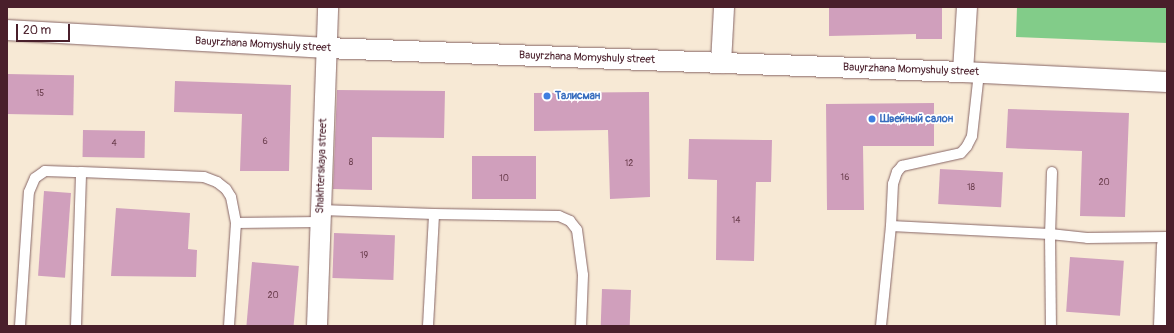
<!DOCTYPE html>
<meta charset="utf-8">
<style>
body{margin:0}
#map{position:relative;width:1174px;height:333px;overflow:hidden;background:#f7e9d5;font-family:Pangolin,sans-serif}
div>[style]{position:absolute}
.green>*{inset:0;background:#82cc89}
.building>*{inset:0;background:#d09fbc;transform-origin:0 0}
.roads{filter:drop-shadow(0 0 1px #876666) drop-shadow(0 0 1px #876666)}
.lane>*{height:10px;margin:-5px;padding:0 5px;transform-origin:5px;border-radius:5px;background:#fff}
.street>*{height:20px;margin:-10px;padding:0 10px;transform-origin:10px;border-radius:10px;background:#fff}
.dots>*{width:11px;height:11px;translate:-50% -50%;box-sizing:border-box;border:2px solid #fff;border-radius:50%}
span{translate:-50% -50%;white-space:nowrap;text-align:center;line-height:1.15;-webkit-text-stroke:3.5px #fff;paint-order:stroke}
.number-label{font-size:9px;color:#6c3f4f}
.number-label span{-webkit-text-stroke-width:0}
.street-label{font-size:11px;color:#4a1f2b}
.shop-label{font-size:11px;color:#366cbe;font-weight:700}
.left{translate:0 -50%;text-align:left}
.frame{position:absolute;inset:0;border:8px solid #4a1f2b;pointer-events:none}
.scale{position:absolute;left:16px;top:24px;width:54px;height:18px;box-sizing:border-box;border:2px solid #4a1f2b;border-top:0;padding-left:5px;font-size:12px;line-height:14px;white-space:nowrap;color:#4a1f2b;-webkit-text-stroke:3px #fff;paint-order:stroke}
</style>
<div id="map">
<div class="green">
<i style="clip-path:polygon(1017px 7px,1167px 7px,1167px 43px,1016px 37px)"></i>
</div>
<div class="building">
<i style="clip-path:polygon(829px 7px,942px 7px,942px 39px,916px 39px,916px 34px,829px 36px)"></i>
<i style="left:7px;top:74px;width:67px;height:40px;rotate:1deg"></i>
<i style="clip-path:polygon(175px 81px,291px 85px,289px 171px,240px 171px,242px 114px,174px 112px)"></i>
<i style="clip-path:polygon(337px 90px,445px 91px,444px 138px,372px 137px,372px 190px,333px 189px)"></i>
<i style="clip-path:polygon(649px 92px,650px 197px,610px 199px,608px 130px,534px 131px,534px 93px)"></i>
<i style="clip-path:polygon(934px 103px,934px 146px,863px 146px,864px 210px,827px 210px,826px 104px)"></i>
<i style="clip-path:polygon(1008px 109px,1129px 113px,1125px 217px,1080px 216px,1082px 151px,1006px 148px)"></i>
<i style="left:83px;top:130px;width:62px;height:27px;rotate:1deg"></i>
<i style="clip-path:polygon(689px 139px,772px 140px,771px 182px,756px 182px,754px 261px,716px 260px,717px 180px,688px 179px)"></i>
<i style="left:536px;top:156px;width:43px;height:64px;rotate:90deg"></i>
<i style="left:940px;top:169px;width:63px;height:35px;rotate:3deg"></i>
<i style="left:44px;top:191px;width:27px;height:85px;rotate:4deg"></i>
<i style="clip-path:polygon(116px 208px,190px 213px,188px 249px,197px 250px,196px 277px,111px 276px)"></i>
<i style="left:334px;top:233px;width:61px;height:45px;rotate:2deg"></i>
<i style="left:1070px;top:257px;width:54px;height:55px;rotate:4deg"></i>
<i style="left:252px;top:262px;width:47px;height:64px;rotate:5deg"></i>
<i style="left:602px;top:289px;width:29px;height:37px;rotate:2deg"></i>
</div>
<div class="roads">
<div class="lane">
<i style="left:1052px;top:172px;width:62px;rotate:91.8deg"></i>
<i style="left:1050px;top:234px;width:37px;rotate:6deg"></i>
<i style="left:1087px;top:238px;width:80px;rotate:-0.7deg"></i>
<i style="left:321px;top:210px;width:113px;rotate:2deg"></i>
<i style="left:434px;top:214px;width:125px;rotate:0.9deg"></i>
<i style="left:559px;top:216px;width:12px;rotate:24deg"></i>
<i style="left:570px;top:221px;width:11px;rotate:52deg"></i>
<i style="left:577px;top:230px;width:45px;rotate:82.4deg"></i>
<i style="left:583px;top:275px;width:51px;rotate:92.2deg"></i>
<i style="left:236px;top:223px;width:84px;rotate:-0.7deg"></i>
<i style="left:891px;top:226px;width:42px;rotate:-87.3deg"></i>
<i style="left:893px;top:184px;width:13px;rotate:-72deg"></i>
<i style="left:897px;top:172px;width:8px;rotate:-50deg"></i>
<i style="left:902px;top:166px;width:60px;rotate:-12.4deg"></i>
<i style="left:961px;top:153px;width:9px;rotate:-49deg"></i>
<i style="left:967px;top:146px;width:11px;rotate:-63deg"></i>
<i style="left:972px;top:136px;width:63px;rotate:-83.7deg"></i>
<i style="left:20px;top:326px;width:134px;rotate:-86.2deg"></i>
<i style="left:29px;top:192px;width:15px;rotate:-67deg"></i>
<i style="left:35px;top:178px;width:12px;rotate:-35deg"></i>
<i style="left:45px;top:171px;width:36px;rotate:2deg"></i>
<i style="left:76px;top:326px;width:154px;rotate:-88.1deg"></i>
<i style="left:81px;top:172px;width:123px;rotate:2.3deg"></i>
<i style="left:204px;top:177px;width:14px;rotate:21deg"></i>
<i style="left:217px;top:182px;width:11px;rotate:38deg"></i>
<i style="left:226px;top:189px;width:9px;rotate:58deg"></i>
<i style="left:231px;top:197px;width:26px;rotate:79deg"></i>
<i style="left:236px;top:223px;width:103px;rotate:93.9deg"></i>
<i style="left:428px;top:326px;width:112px;rotate:-86.9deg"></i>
<i style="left:881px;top:326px;width:100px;rotate:-84.3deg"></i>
<i style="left:891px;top:226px;width:159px;rotate:2.9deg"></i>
<i style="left:1050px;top:234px;width:92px;rotate:89.4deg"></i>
</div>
<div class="street">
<i style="left:7px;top:30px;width:320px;rotate:3.2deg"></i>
<i style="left:326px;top:48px;width:637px;rotate:2.16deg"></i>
<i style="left:963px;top:72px;width:204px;rotate:2.8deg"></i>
<i style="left:721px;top:63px;width:56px;rotate:-86.9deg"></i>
<i style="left:963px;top:72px;width:65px;rotate:-86.5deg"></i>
<i style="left:317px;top:326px;width:319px;rotate:-88deg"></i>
<i style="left:1164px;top:326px;width:81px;rotate:-87.9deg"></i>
</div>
</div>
<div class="dots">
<i style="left:547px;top:96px;background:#3f7fe0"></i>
<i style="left:872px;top:119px;background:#3f7fe0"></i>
</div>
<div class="number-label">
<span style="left:40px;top:94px">15</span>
<span style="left:265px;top:142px">6</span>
<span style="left:114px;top:144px">4</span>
<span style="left:351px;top:163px">8</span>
<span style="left:629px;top:164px">12</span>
<span style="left:845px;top:178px">16</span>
<span style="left:504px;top:179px">10</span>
<span style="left:1104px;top:183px">20</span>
<span style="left:971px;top:188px">18</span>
<span style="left:736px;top:221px">14</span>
<span style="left:364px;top:256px">19</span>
<span style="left:273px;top:296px">20</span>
</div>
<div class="street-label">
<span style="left:263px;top:45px;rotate:3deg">Bauyrzhana Momyshuly street</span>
<span style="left:587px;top:58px;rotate:2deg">Bauyrzhana Momyshuly street</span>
<span style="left:911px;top:70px;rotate:2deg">Bauyrzhana Momyshuly street</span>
<span style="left:322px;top:166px;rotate:-88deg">Shakhterskaya street</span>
</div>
<div class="shop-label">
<span class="left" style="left:555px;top:96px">Талисман</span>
<span class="left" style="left:880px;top:119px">Швейный салон</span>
</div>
<div class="frame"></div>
<div class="scale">20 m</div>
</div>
